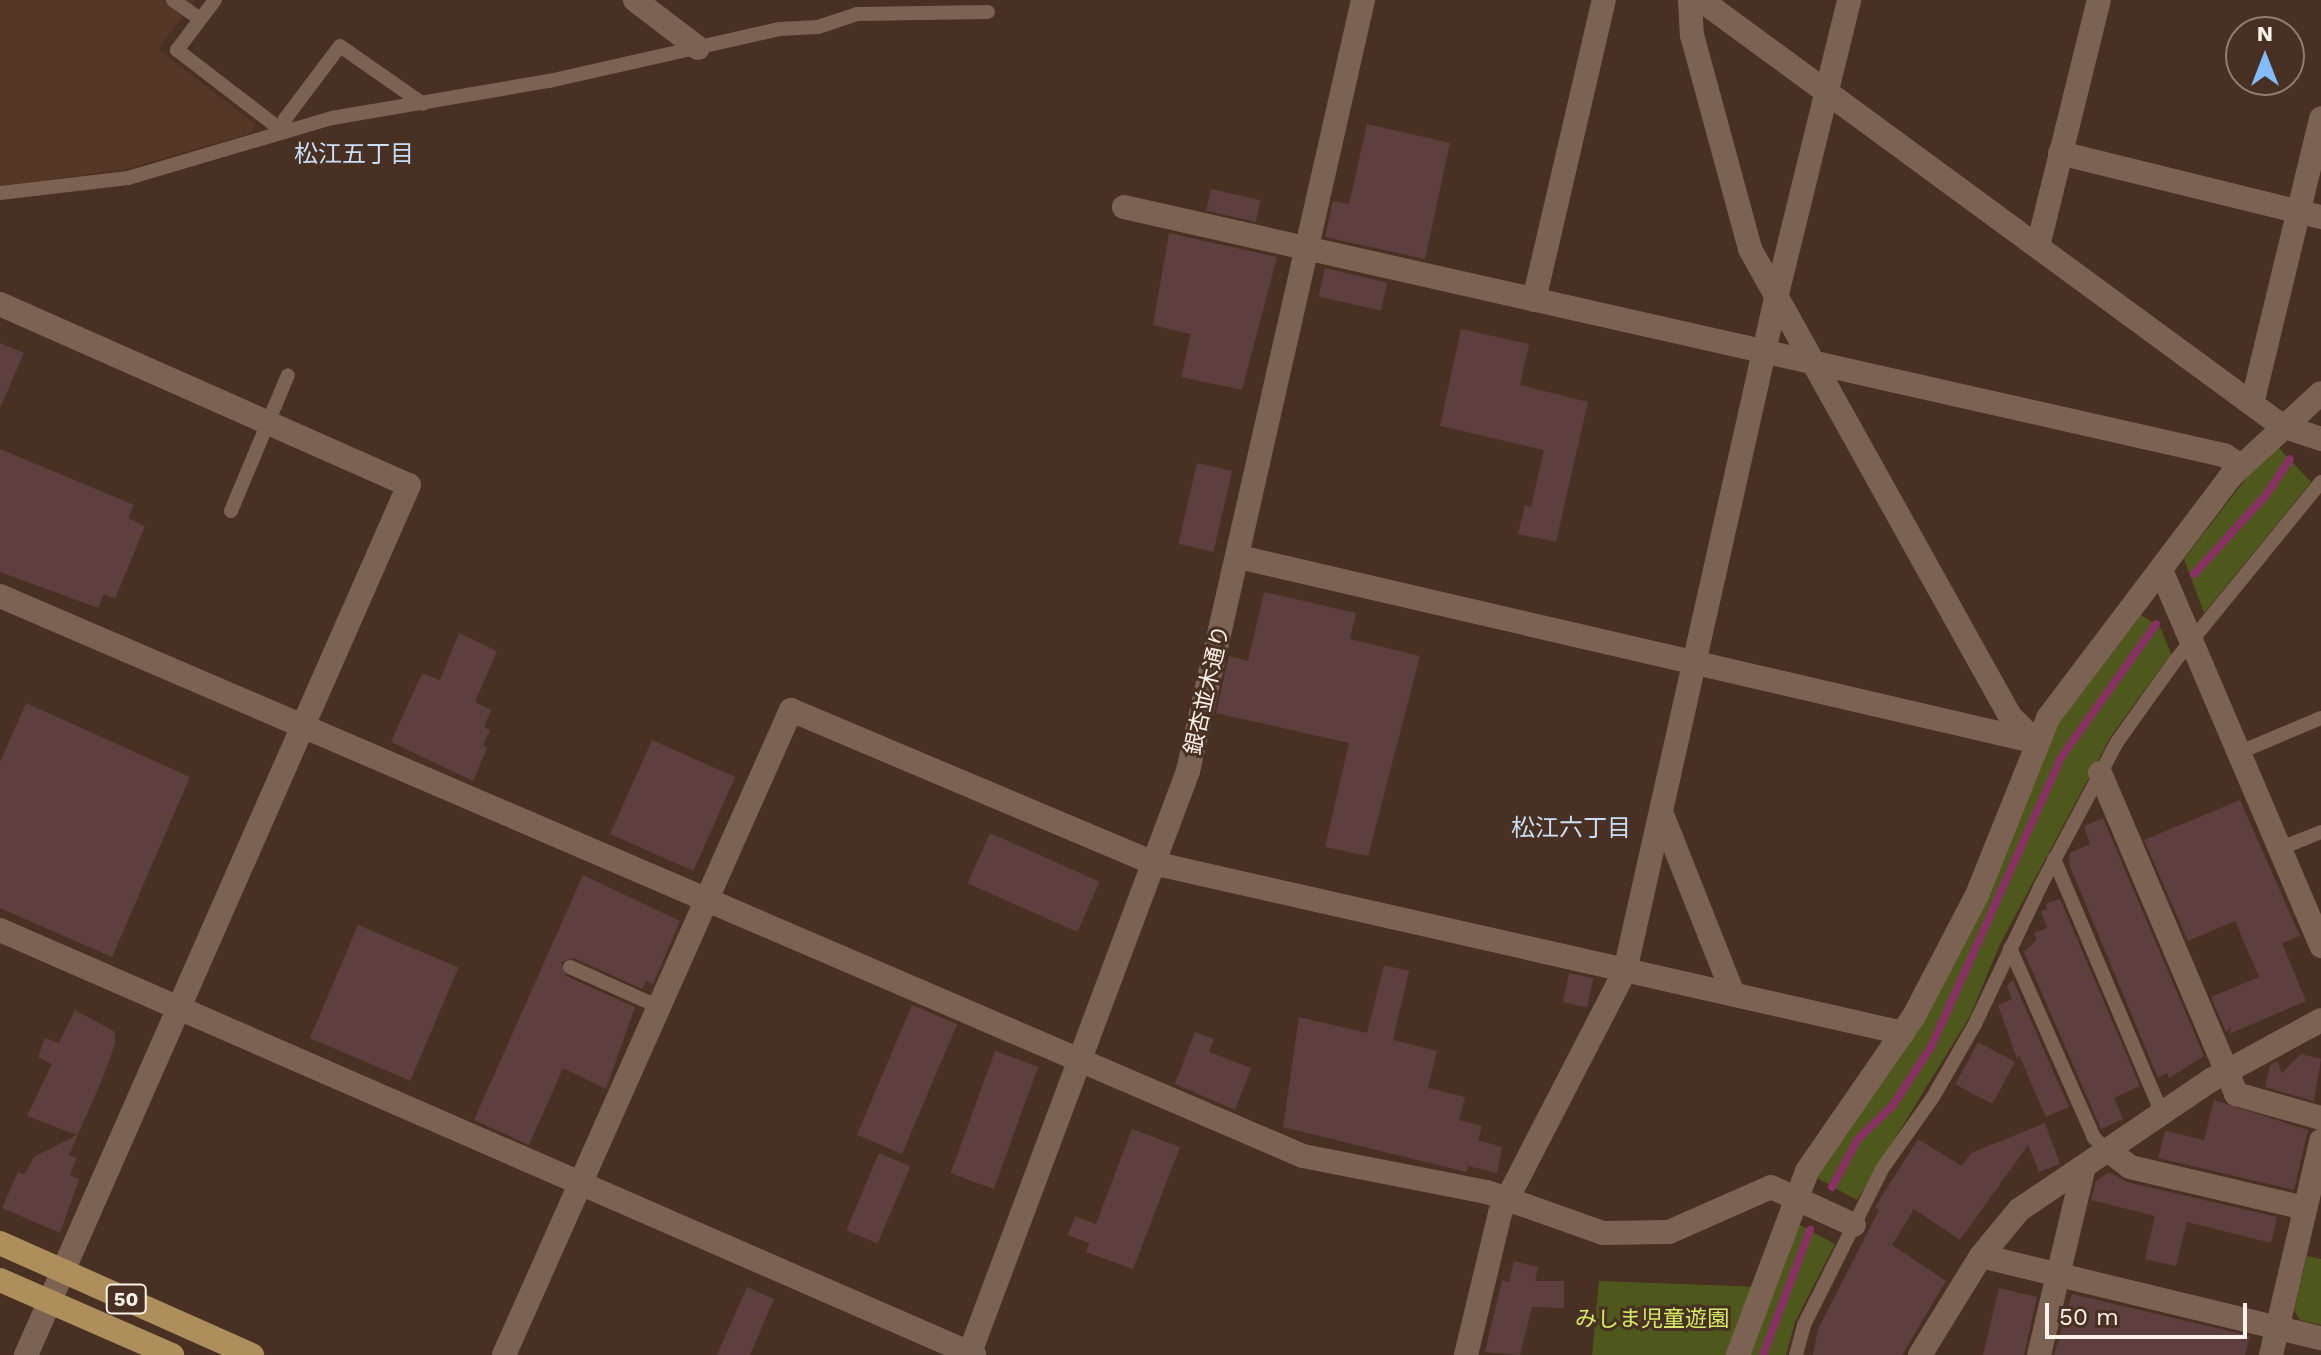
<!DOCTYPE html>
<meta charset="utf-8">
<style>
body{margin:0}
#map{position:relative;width:2321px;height:1355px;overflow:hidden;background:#483122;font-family:"Work Sans","Noto Sans JP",sans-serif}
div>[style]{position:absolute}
.built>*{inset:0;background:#543724}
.green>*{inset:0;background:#4f581c}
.stream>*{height:8px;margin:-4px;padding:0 4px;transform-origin:4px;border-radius:4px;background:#873263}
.building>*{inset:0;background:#5c3f3e;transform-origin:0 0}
.lane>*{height:14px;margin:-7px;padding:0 7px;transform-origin:7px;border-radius:7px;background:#7c6252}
.street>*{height:24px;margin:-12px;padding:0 12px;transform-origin:12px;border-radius:12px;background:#7c6252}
.secondary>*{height:24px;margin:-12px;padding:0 12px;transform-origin:12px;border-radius:12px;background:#7c6252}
.primary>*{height:24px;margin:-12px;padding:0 12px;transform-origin:12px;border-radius:12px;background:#ae8f5c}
span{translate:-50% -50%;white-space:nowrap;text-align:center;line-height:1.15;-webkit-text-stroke:6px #483122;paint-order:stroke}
.shield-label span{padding:2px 6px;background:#483122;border:2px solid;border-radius:6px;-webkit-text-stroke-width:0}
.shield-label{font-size:20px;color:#fff2eb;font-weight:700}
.street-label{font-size:22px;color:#fff2eb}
.park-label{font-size:22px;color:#d6eb65}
.neighbourhood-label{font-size:24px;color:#cadff7}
.north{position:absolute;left:2225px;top:16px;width:80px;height:80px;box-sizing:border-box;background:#483122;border:2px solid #917e72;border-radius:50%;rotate:0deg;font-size:22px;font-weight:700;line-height:32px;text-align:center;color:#fff2eb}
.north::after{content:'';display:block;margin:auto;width:28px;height:36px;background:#82bcfa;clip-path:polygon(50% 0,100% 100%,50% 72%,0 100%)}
.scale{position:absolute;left:2045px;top:1303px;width:202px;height:36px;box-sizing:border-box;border:4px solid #fff2eb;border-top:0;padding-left:10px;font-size:24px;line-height:28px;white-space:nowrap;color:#fff2eb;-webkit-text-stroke:6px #483122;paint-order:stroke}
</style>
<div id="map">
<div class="built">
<i style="clip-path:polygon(0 0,195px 0,158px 49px,255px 124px,251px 133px,127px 169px,0 186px)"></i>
</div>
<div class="green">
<i style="clip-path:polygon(2277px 446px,2311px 482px,2204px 613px,2184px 559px,2254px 468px)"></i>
<i style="clip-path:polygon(2141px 615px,2160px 627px,2171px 654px,2111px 736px,2000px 944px,1970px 1016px,1857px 1200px,1817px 1178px,2058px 724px)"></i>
<i style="clip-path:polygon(1798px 1224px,1835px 1244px,1795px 1322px,1786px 1355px,1749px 1355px)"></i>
<i style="clip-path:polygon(2307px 1256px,2321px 1259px,2321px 1325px,2300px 1320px,2294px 1310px)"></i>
<i style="clip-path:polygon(1599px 1281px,1762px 1287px,1741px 1355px,1592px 1355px)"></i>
</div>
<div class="stream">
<i style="left:2194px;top:574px;width:107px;rotate:-47.7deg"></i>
<i style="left:2266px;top:495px;width:43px;rotate:-56.3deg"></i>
<i style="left:1832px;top:1187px;width:55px;rotate:-61.6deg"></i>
<i style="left:1858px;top:1139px;width:49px;rotate:-44.2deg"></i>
<i style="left:1893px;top:1105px;width:69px;rotate:-56.8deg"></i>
<i style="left:1931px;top:1047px;width:319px;rotate:-65.8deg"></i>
<i style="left:2062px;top:756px;width:162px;rotate:-54.5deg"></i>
<i style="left:1763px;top:1355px;width:134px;rotate:-69.4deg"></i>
</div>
<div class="building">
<i style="clip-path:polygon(1367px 124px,1450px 143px,1425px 259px,1325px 237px,1333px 201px,1349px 204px)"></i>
<i style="left:1211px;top:189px;width:51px;height:22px;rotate:13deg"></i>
<i style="clip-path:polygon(1169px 233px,1277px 257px,1242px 390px,1181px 377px,1191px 334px,1153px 325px)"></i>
<i style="left:1325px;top:268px;width:64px;height:29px;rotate:13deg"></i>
<i style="clip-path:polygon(1461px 329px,1529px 344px,1520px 385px,1588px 402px,1556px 542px,1518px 534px,1525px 505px,1531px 507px,1544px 450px,1440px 426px)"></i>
<i style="clip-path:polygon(0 343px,24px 353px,0 408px)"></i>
<i style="clip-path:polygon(0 449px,134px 505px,128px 518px,145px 526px,115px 599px,104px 594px,98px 608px,0 572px)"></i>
<i style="left:1197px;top:463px;width:36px;height:83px;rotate:13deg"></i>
<i style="clip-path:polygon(1264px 592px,1356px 613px,1350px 639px,1420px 656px,1368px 856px,1325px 847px,1349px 743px,1216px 713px,1229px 656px,1248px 661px)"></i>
<i style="clip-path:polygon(459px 633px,497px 651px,475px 702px,491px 710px,484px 727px,490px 730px,483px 745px,487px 748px,473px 781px,391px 742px,422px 673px,440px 680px)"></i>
<i style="clip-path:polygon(26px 703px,190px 777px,112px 957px,0 908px,0 762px)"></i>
<i style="left:652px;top:740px;width:91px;height:103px;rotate:24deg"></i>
<i style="clip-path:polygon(2240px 800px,2300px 936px,2282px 943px,2306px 1001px,2229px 1034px,2231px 1027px,2226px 1032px,2211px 997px,2259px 977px,2235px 921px,2188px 941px,2144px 840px)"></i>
<i style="clip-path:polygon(2103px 818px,2204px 1056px,2169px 1078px,2167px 1073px,2158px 1078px,2069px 864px,2070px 853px,2090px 844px,2084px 826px)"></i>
<i style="left:990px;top:833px;width:120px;height:55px;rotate:24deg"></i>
<i style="clip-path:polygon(583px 875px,680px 921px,653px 984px,646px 981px,642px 989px,574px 958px,561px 962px,566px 976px,635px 1007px,606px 1089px,563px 1068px,529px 1145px,474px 1120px)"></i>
<i style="clip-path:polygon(2060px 899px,2140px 1086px,2114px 1098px,2123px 1119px,2101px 1129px,2024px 952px,2037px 940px,2034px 933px,2047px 928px,2041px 911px,2047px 909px,2045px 904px)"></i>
<i style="left:358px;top:925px;width:109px;height:123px;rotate:23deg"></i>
<i style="clip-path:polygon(1384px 965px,1409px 971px,1393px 1040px,1437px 1051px,1428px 1088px,1465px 1097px,1459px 1120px,1482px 1126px,1478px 1140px,1502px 1147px,1497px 1173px,1468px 1166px,1466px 1172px,1283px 1127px,1299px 1017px,1367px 1033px)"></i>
<i style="left:1569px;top:973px;width:25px;height:30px;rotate:12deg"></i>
<i style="clip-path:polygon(2013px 980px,2069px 1107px,2046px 1117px,2019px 1055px,2017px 1059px,1998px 1005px,2012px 999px,2007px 986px)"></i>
<i style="left:912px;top:1005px;width:49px;height:141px;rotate:23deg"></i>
<i style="clip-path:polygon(75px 1010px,115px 1032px,115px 1044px,104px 1075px,69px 1155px,77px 1158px,70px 1175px,79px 1179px,60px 1233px,2px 1208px,18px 1172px,24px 1175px,34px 1157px,77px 1135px,27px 1116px,52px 1064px,38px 1057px,45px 1038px,59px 1043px)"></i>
<i style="clip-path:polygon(1195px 1032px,1214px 1039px,1209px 1052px,1251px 1068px,1235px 1110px,1175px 1084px)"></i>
<i style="left:1978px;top:1042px;width:42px;height:48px;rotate:28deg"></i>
<i style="left:995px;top:1051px;width:46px;height:130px;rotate:20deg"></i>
<i style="clip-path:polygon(2301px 1054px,2321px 1059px,2314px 1101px,2265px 1087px,2270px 1065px,2277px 1061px,2282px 1073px)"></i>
<i style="clip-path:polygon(2214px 1100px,2308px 1130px,2294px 1190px,2158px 1158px,2165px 1131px,2204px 1140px)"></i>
<i style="clip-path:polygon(2045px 1123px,2060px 1164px,2039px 1172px,2028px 1145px,1960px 1240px,1914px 1209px,1892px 1245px,1946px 1281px,1902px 1355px,1813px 1355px,1818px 1329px,1879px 1210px,1875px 1207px,1918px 1139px,1962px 1166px,1971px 1153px)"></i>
<i style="clip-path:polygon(1132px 1129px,1180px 1147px,1133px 1269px,1086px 1252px,1089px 1243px,1068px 1235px,1075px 1216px,1096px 1224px)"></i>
<i style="left:879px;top:1153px;width:34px;height:84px;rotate:23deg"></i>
<i style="clip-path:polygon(2109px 1172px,2127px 1182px,2277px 1217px,2271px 1243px,2187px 1222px,2176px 1266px,2145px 1259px,2155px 1216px,2091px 1200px,2096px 1181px)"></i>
<i style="clip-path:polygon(1514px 1261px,1538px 1267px,1535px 1281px,1564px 1281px,1564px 1308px,1532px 1307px,1520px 1355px,1485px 1352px,1502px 1280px,1509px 1282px)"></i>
<i style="clip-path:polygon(747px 1287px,774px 1299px,750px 1355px,717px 1355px)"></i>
<i style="clip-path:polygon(1999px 1288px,2037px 1297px,2024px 1355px,1983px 1355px)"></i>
<i style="clip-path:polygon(2072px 1294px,2250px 1336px,2245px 1355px,2054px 1355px)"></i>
</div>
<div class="lane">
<i style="left:173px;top:0;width:33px;rotate:35deg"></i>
<i style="left:215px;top:0;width:63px;rotate:127.2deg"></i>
<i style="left:177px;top:50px;width:135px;rotate:37.5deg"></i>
<i style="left:284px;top:132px;width:13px;rotate:-86deg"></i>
<i style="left:285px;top:119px;width:91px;rotate:-53deg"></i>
<i style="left:340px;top:46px;width:101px;rotate:34.9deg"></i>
<i style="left:0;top:193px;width:129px;rotate:-6.7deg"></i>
<i style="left:128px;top:178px;width:213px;rotate:-16.4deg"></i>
<i style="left:332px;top:118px;width:220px;rotate:-9.7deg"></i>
<i style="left:549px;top:81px;width:237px;rotate:-12.7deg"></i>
<i style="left:780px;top:29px;width:38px;rotate:-3deg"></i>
<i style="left:818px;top:27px;width:41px;rotate:-18.4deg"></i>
<i style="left:857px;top:14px;width:131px;rotate:-0.9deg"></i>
<i style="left:231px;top:511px;width:147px;rotate:-67.3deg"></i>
<i style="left:2238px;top:753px;width:90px;rotate:-22.9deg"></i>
<i style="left:2279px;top:849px;width:45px;rotate:-22deg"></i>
<i style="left:2054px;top:859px;width:276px;rotate:67deg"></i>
<i style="left:2010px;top:948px;width:208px;rotate:66.1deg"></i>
<i style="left:2094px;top:1138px;width:20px;rotate:41deg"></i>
<i style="left:570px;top:967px;width:98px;rotate:24.2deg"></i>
<i style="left:1796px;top:1355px;width:31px;rotate:-75deg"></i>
<i style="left:1804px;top:1325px;width:174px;rotate:-63.4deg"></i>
<i style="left:1882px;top:1169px;width:88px;rotate:-54.7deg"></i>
<i style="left:1933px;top:1097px;width:84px;rotate:-60.1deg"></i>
<i style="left:1975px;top:1024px;width:154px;rotate:-64.6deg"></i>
<i style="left:2041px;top:885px;width:162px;rotate:-62deg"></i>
<i style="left:2117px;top:742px;width:100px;rotate:-54.4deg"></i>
<i style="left:2175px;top:661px;width:231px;rotate:-50.8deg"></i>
</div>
<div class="street">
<i style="left:635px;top:0;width:79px;rotate:37.3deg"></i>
<i style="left:1690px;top:0;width:35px;rotate:87deg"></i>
<i style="left:1692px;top:35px;width:222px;rotate:74.8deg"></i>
<i style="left:1750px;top:249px;width:534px;rotate:60.89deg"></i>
<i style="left:2010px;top:716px;width:35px;rotate:45deg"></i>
<i style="left:2060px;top:153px;width:269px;rotate:13.8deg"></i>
<i style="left:1124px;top:207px;width:1128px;rotate:12.71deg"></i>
<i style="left:2224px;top:455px;width:20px;rotate:33deg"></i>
<i style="left:2038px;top:246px;width:253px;rotate:-76.1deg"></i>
<i style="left:1534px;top:300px;width:308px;rotate:-76.9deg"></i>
<i style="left:0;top:304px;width:447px;rotate:23.9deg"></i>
<i style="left:409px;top:485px;width:951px;rotate:113.76deg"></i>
<i style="left:2252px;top:404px;width:294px;rotate:-76.4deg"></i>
<i style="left:2282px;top:426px;width:41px;rotate:18.4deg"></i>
<i style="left:1239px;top:557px;width:815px;rotate:13.05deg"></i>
<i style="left:2161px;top:570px;width:409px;rotate:66.9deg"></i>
<i style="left:0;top:596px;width:1418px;rotate:23.26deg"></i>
<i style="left:1303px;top:1156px;width:187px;rotate:11.1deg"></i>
<i style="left:1487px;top:1192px;width:123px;rotate:19.5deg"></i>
<i style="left:1603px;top:1233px;width:66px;rotate:-0.9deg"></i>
<i style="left:1669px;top:1232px;width:111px;rotate:-23.8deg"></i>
<i style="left:1771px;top:1187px;width:91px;rotate:24.6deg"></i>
<i style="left:2100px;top:773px;width:349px;rotate:67deg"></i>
<i style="left:2236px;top:1094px;width:88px;rotate:15.8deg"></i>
<i style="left:1663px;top:817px;width:190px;rotate:68.4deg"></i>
<i style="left:0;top:930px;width:1063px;rotate:23.57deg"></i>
<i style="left:2109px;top:1151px;width:26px;rotate:37deg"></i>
<i style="left:2130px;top:1167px;width:180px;rotate:13.2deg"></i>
<i style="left:1981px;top:1256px;width:350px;rotate:13.6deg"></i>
<i style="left:504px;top:1355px;width:706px;rotate:-66.01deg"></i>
<i style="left:791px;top:710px;width:393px;rotate:22.9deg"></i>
<i style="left:1153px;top:863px;width:769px;rotate:12.77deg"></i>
<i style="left:1466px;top:1355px;width:146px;rotate:-76.5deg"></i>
<i style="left:1500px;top:1213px;width:272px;rotate:-62.7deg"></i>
<i style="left:1625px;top:971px;width:690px;rotate:-77.35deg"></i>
<i style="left:1776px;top:298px;width:307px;rotate:-76.2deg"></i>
<i style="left:1920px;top:1355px;width:116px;rotate:-58.4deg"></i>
<i style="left:1981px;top:1256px;width:60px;rotate:-50.4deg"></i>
<i style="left:2019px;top:1210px;width:232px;rotate:-34.1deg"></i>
<i style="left:2211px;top:1080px;width:125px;rotate:-28.6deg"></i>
<i style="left:2039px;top:1355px;width:190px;rotate:-76.6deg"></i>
<i style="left:2271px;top:1355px;width:220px;rotate:-76.8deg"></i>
</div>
<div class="secondary">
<i style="left:1701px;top:0;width:720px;rotate:36.25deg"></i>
<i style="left:969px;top:1355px;width:624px;rotate:-69.44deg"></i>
<i style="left:1188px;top:771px;width:791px;rotate:-77.21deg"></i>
<i style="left:1738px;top:1355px;width:197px;rotate:-69.4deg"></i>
<i style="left:1807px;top:1171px;width:188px;rotate:-55.4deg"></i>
<i style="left:1914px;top:1016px;width:136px;rotate:-62.5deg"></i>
<i style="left:1977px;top:895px;width:191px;rotate:-68.1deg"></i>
<i style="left:2048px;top:718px;width:303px;rotate:-52.9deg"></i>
<i style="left:2231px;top:476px;width:122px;rotate:-42.7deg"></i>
</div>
<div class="primary">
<i style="left:0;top:1243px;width:276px;rotate:24deg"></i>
<i style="left:0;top:1280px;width:188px;rotate:23.6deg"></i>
</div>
<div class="shield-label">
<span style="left:126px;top:1299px">50</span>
</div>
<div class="street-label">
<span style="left:1207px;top:690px;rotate:-77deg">銀杏並木通り</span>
</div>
<div class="park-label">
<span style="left:1652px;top:1319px">みしま児童遊園</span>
</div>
<div class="neighbourhood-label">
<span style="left:354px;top:155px">松江五丁目</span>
<span style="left:1571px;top:829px">松江六丁目</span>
</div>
<div class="north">N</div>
<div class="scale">50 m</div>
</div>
